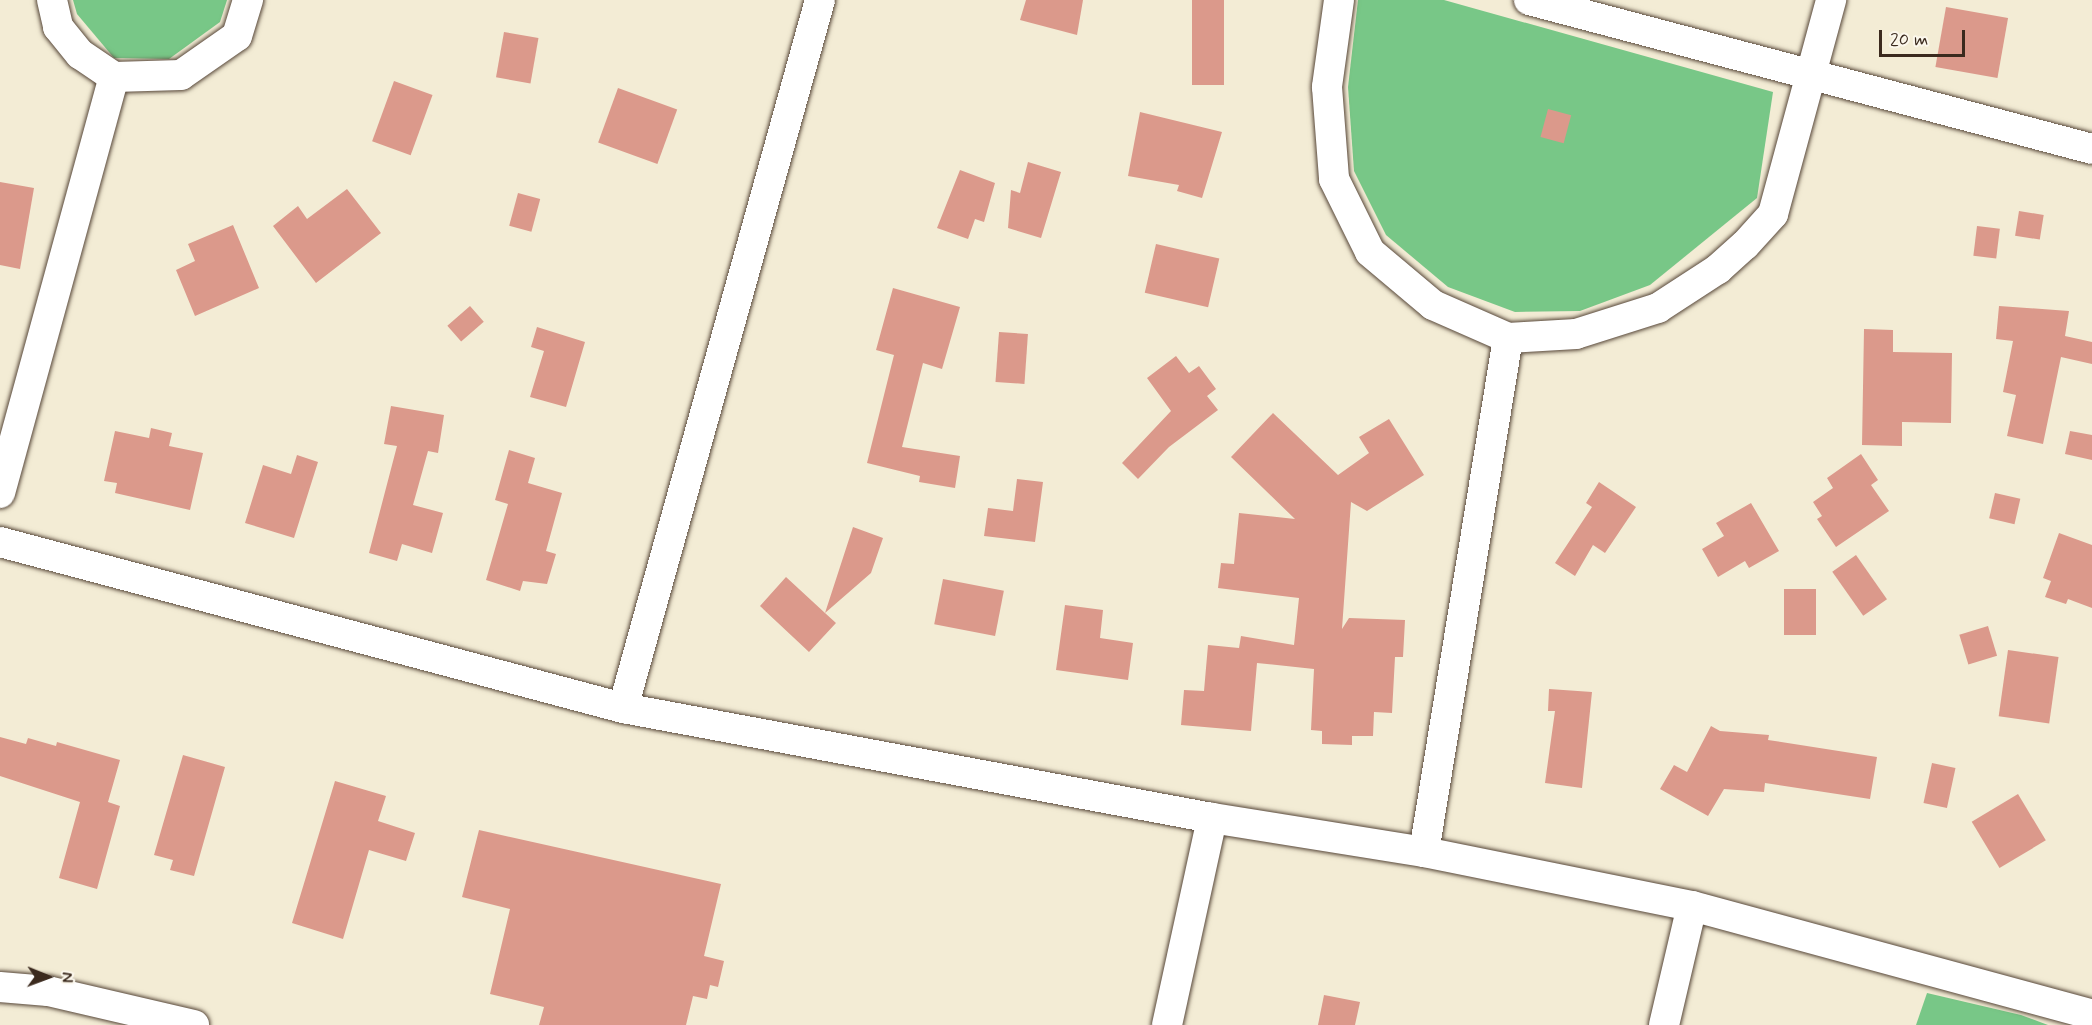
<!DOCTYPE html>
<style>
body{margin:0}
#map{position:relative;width:2092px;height:1025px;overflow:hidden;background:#f3ecd5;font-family:Mynerve,sans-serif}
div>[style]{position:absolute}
.green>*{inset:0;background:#78c787}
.building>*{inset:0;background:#db998b;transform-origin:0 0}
.roads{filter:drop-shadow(0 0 2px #574739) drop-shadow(0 0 2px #574739)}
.minor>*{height:30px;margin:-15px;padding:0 15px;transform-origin:15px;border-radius:15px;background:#fff}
span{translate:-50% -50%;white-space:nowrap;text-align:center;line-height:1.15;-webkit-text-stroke:6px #fbf7ec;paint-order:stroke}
.north{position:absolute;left:18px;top:947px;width:60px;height:60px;-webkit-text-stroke:4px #fbf7ec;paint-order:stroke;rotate:91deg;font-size:16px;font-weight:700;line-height:24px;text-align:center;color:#3b2a1e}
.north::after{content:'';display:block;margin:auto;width:21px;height:27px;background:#3b2a1e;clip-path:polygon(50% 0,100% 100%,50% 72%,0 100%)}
.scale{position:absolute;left:1879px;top:30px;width:86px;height:27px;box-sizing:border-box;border:3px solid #3b2a1e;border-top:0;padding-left:8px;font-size:18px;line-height:21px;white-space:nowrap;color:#3b2a1e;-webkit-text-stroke:4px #fbf7ec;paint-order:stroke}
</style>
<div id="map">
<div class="green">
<i style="clip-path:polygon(73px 0,227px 0,220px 22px,169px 59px,114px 58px,77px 14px)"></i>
<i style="clip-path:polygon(1358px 0,1444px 0,1773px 92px,1757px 198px,1650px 285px,1580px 311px,1515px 312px,1448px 287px,1386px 235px,1354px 171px,1348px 87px)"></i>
<i style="clip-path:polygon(1927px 993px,2021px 1015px,2048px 1025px,1916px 1025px)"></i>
</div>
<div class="building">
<i style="clip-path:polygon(1026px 0,1083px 0,1077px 35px,1020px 20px)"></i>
<i style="left:1192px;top:0;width:32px;height:85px"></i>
<i style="left:1946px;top:7px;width:63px;height:61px;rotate:10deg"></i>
<i style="left:504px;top:32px;width:35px;height:46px;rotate:10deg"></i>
<i style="left:394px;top:81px;width:41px;height:64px;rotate:20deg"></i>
<i style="left:618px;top:88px;width:63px;height:58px;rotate:20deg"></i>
<i style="left:1548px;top:109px;width:24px;height:29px;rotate:15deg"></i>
<i style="clip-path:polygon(1140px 112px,1222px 132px,1202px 198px,1177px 191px,1179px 185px,1128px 176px)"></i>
<i style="clip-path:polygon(1028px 162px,1061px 172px,1041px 238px,1008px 228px,1011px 190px,1020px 193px)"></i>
<i style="clip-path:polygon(960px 170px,995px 183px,984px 222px,975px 219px,968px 239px,937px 228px)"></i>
<i style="clip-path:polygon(0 182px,34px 188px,20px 269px,0 265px)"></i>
<i style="clip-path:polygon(347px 189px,381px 233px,316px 283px,273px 226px,298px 206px,307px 219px)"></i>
<i style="left:518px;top:193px;width:23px;height:34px;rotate:15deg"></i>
<i style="left:2019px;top:211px;width:25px;height:25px;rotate:9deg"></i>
<i style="clip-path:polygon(233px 225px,259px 288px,195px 316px,176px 270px,195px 261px,188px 244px)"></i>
<i style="left:1977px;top:226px;width:23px;height:30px;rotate:7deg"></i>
<i style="left:1156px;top:244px;width:65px;height:50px;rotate:13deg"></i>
<i style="clip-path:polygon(893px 288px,960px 307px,942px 369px,923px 363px,902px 447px,960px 456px,955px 488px,919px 482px,920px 476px,867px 463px,894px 355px,876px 350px)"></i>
<i style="left:470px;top:306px;width:21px;height:30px;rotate:49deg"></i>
<i style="clip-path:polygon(1999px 306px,2069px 311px,2065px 336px,2092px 342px,2092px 364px,2061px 357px,2043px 444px,2007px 436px,2016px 395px,2003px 392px,2013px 341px,1996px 339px)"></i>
<i style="clip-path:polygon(537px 327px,585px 342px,566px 407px,530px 397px,544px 351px,531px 347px)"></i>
<i style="clip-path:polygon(1864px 329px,1893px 330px,1893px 352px,1952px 353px,1951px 423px,1902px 422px,1902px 446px,1862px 445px)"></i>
<i style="left:999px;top:332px;width:29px;height:50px;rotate:4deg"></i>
<i style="clip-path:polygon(1176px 356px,1189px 373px,1199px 366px,1216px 389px,1207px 396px,1218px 410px,1169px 447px,1138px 479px,1122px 463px,1171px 411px,1147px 378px)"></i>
<i style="clip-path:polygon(391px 406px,444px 415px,438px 453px,428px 451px,413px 505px,443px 513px,432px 553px,402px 544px,397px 561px,369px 553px,397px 446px,384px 444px)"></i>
<i style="clip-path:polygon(1273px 413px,1338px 475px,1369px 453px,1359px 437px,1389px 419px,1424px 475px,1367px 511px,1351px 502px,1342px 629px,1349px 618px,1405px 620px,1403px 657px,1395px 657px,1392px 713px,1374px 712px,1373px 736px,1352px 736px,1352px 745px,1322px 744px,1322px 731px,1311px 730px,1314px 669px,1257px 663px,1251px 731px,1181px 725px,1184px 690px,1204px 691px,1208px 645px,1239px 648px,1241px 636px,1294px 645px,1299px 598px,1218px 588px,1221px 563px,1234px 564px,1239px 513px,1295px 519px,1231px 457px)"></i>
<i style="clip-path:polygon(151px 428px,172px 433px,169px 446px,203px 453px,190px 510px,115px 493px,117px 483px,104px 481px,115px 431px,149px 438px)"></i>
<i style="clip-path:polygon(2070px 431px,2092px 435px,2092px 460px,2065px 454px)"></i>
<i style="clip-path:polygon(509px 450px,535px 458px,528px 483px,562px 493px,546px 551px,556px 554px,547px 584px,523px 581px,520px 591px,486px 580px,508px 504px,495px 500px)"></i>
<i style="clip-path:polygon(1861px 454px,1878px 480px,1871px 485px,1889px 511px,1836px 547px,1817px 519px,1822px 516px,1813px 502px,1833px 488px,1827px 478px)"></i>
<i style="clip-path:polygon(297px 455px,318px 462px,294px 538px,245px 523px,263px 465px,291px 474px)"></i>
<i style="clip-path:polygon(1017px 479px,1043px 482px,1035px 542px,984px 536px,988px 508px,1013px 511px)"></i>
<i style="clip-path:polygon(1599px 482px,1636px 507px,1605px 553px,1593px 545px,1575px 576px,1555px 563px,1592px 507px,1586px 503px)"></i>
<i style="left:1995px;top:493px;width:26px;height:26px;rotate:13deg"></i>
<i style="clip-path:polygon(1751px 503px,1779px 551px,1749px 568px,1745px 561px,1718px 577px,1702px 549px,1724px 536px,1716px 523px)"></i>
<i style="clip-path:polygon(853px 527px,883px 538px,871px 573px,825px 613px,836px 623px,809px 652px,760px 606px,786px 577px,825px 613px)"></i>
<i style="clip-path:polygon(2059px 533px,2092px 545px,2092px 608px,2068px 599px,2066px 604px,2045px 597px,2051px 581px,2043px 578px)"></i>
<i style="left:1856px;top:555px;width:54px;height:29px;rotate:55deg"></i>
<i style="left:943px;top:579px;width:62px;height:46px;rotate:11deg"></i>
<i style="left:1784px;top:589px;width:32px;height:46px"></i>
<i style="clip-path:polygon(1065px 605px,1103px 610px,1100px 638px,1133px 643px,1128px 680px,1056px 670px)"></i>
<i style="left:1988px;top:626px;width:31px;height:30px;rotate:73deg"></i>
<i style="left:2008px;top:650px;width:51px;height:67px;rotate:8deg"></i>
<i style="clip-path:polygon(1549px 689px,1592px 692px,1582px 788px,1545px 783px,1555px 711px,1548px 711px)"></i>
<i style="clip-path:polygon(1711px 726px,1720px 731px,1769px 735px,1768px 740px,1877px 757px,1870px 799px,1765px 783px,1764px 792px,1724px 789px,1708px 816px,1660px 789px,1674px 765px,1687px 772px)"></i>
<i style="clip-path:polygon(0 737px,26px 744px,28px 738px,56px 746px,57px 742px,120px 760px,108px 802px,120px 806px,97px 889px,59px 878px,80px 802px,0 776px)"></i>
<i style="clip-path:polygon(183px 755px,225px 767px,194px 876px,170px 870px,173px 860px,154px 855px)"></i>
<i style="left:1932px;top:763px;width:24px;height:41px;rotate:12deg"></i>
<i style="clip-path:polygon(335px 781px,386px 796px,378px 821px,415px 833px,406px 861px,369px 850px,343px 939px,292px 923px)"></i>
<i style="left:2018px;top:794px;width:54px;height:54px;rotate:59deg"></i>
<i style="clip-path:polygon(479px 830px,721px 884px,704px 956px,724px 961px,718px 987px,710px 985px,707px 999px,693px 996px,686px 1025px,539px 1025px,544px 1007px,490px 994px,510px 909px,462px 897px)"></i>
<i style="clip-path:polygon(1324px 995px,1360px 1002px,1355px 1025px,1318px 1025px)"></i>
</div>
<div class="roads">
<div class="minor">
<i style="left:52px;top:0;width:28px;rotate:77deg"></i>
<i style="left:58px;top:27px;width:35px;rotate:51deg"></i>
<i style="left:80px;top:54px;width:41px;rotate:34.1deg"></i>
<i style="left:114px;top:77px;width:67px;rotate:-1.7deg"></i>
<i style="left:181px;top:75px;width:68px;rotate:-34.9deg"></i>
<i style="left:237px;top:36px;width:38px;rotate:-73deg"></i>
<i style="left:1339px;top:0;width:88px;rotate:97.9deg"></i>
<i style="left:1327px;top:87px;width:92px;rotate:85.6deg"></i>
<i style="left:1334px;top:179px;width:81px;rotate:63.7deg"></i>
<i style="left:1370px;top:252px;width:82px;rotate:40.1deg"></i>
<i style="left:1433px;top:305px;width:82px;rotate:23.7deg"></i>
<i style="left:1508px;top:338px;width:68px;rotate:-3.4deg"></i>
<i style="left:1576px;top:334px;width:86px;rotate:-17.6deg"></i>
<i style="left:1658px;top:308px;width:72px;rotate:-33deg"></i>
<i style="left:1718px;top:269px;width:36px;rotate:-42deg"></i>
<i style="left:1745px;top:245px;width:42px;rotate:-47.9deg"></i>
<i style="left:1773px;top:214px;width:222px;rotate:-74.8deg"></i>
<i style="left:1529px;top:0;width:582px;rotate:14.82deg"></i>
<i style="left:0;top:493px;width:431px;rotate:-74.7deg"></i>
<i style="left:0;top:542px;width:645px;rotate:14.92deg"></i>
<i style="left:623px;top:708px;width:599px;rotate:10.58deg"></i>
<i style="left:1212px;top:818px;width:215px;rotate:9.1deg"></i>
<i style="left:1424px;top:852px;width:273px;rotate:11.4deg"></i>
<i style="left:1692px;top:906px;width:415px;rotate:15.2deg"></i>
<i style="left:623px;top:708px;width:735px;rotate:-74.45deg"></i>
<i style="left:1424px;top:852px;width:521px;rotate:-80.72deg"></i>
<i style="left:0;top:987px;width:48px;rotate:4.8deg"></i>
<i style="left:48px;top:991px;width:150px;rotate:13.1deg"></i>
<i style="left:1167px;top:1025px;width:212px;rotate:-77.7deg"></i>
<i style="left:1664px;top:1025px;width:122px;rotate:-76.8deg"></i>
</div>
</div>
<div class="north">N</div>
<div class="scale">20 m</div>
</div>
